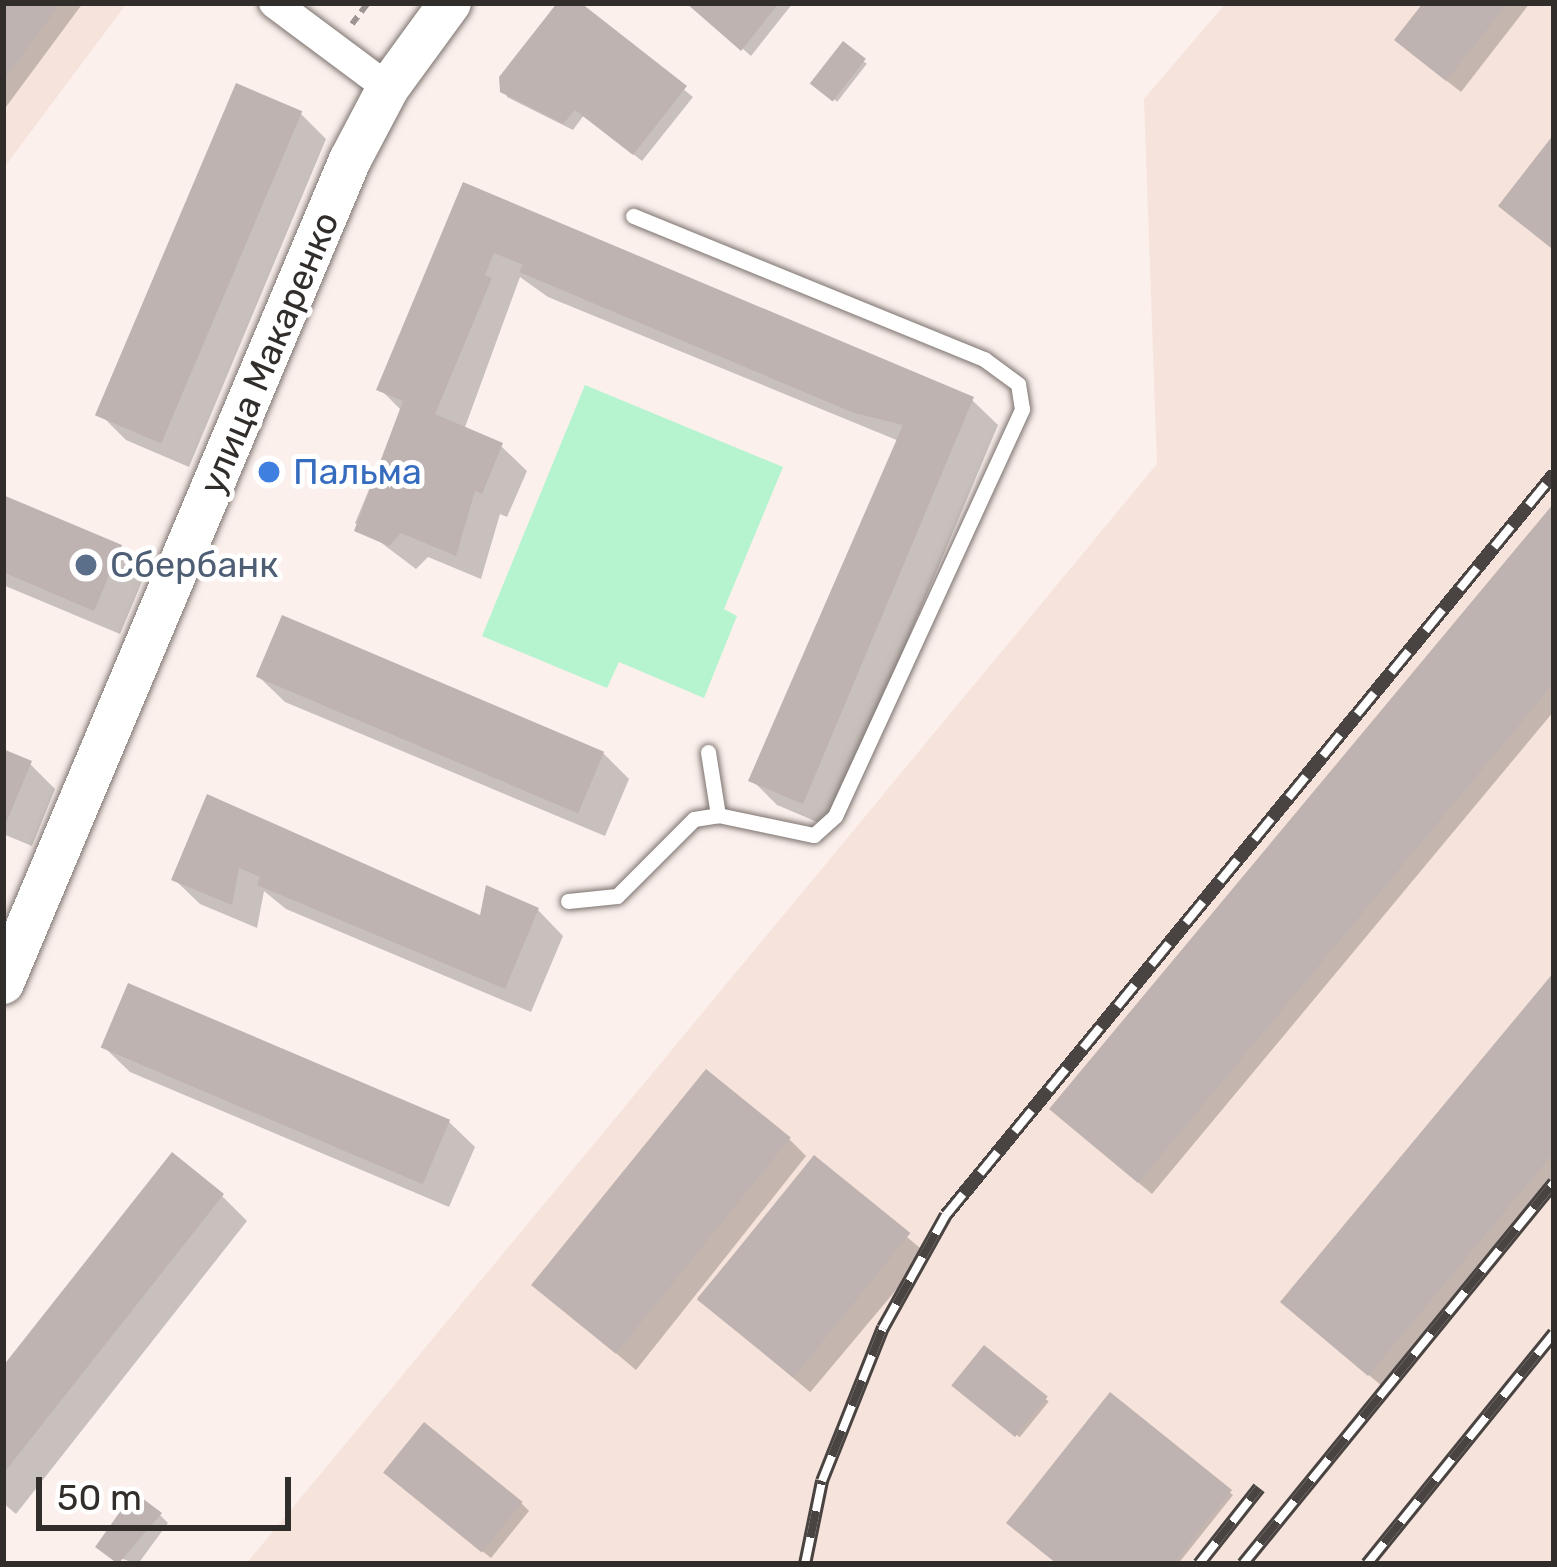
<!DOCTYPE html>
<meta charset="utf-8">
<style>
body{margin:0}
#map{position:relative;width:1557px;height:1567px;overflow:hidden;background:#fbf0ec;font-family:Rubik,sans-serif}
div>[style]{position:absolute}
.built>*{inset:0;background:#f6e3db}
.green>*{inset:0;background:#b5f4cf}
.shadow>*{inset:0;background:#0003;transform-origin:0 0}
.building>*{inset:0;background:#beb3b0;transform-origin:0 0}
.path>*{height:6px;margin-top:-3px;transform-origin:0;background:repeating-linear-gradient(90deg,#9d9592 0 9px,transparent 0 15px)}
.roads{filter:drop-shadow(0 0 3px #7b726e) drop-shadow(0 0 3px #7b726e)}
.lane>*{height:15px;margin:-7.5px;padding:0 7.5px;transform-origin:7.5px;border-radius:7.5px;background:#fff}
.street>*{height:30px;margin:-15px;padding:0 15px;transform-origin:15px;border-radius:15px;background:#fff}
.secondary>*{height:42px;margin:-21px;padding:0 21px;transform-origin:21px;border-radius:21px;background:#fff}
.rail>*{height:14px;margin-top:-7px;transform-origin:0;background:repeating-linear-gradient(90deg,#fff 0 27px,#494442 0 54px);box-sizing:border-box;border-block:3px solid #494442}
.dots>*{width:33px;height:33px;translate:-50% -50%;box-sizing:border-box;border:6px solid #fff;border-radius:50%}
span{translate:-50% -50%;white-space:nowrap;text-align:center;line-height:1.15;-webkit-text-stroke:10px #fff;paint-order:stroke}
.street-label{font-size:36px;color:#312d2b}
.shop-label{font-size:36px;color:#366cbe}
.left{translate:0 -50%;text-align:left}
.service-label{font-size:36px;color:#4e5e75}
.frame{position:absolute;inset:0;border:6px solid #312d2b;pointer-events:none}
.scale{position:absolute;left:36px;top:1477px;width:255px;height:54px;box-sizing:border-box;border:6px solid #312d2b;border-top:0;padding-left:15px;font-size:36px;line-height:42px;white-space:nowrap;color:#312d2b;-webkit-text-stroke:9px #fff;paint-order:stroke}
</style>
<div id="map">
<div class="built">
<i style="clip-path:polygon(3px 3px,127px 3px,3px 169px)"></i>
<i style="clip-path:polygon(1226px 3px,1554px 3px,1554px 1564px,246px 1564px,1157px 464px,1144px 99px)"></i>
</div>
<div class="green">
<i style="clip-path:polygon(585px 385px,783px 467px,724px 609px,737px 616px,704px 698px,619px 662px,607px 688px,482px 636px)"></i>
</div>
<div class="shadow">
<i style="clip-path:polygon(3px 3px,83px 3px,3px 111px)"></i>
<i style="clip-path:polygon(561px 3px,576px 3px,693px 97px,642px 161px,584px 115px,573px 130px,507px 97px,503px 78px)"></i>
<i style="clip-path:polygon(690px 3px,793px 3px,751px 56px)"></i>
<i style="clip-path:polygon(1427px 3px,1530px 3px,1461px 92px,1411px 53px)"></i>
<i style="left:844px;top:46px;width:29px;height:48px;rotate:38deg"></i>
<i style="clip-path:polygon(300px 113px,326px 139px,189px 467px,126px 440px,101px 415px)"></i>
<i style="clip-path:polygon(465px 186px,972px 400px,998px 425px,829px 827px,777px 805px,752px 780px,899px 441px,548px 297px,520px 277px,464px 430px,501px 446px,527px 471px,507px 517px,500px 514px,481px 579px,428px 557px,416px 569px,355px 523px,402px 411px,380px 389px)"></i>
<i style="clip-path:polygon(271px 460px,282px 466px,273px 488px,263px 482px)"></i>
<i style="clip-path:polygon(3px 498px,120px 547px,146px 572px,120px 634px,3px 585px)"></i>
<i style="clip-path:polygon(1554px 508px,1554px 711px,1152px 1194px,1066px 1122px)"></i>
<i style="clip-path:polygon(259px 677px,604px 754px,629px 779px,605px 836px,285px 702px)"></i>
<i style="clip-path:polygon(3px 753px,30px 764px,55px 789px,32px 846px,3px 834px)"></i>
<i style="clip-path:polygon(209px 798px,482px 920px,538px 910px,563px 936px,531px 1012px,286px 909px,264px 891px,257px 928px,200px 904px,174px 879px)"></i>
<i style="clip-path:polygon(1554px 977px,1554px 1180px,1382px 1386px,1296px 1314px)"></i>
<i style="clip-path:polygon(104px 1047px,449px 1122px,475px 1147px,449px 1207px,130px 1072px)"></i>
<i style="clip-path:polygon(789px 1139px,806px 1156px,636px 1370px,536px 1286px)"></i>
<i style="left:814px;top:1159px;width:147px;height:181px;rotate:40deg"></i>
<i style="clip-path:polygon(222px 1196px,247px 1221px,16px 1514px,3px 1503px,3px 1371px)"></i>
<i style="left:985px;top:1350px;width:82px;height:46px;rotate:39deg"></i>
<i style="clip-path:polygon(1111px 1396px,1233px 1495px,1178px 1564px,1060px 1564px)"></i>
<i style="clip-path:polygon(395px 1481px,521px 1503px,529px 1511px,491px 1558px)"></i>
<i style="clip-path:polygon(160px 1515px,168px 1523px,138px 1564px,107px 1554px)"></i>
</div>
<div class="building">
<i style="clip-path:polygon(3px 3px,61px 3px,3px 81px)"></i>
<i style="clip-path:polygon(557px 3px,581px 3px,687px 86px,633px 155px,575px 110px,563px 124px,500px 92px,499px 77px)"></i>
<i style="clip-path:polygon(686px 3px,779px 3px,741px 51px)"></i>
<i style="clip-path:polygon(1423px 3px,1508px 3px,1446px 81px,1394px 40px)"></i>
<i style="left:843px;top:41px;width:29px;height:54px;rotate:38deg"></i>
<i style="left:236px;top:83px;width:72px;height:361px;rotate:23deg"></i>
<i style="clip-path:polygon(1554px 134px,1554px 244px,1551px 248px,1498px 206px)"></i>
<i style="clip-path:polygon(463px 182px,974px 397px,803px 804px,748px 781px,903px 425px,854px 413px,519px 272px,523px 265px,494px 253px,485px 275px,492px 278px,435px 414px,503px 443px,482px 494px,475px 491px,456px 556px,401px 533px,389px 546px,354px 531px,403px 401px,376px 390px)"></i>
<i style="clip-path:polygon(3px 495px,122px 545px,94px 611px,3px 572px)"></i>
<i style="clip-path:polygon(1554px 503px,1554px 683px,1138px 1183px,1049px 1109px)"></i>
<i style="left:282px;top:615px;width:350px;height:67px;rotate:23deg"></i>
<i style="clip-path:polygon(3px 749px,32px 761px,6px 823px,3px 821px)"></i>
<i style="clip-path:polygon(207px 794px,480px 915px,486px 885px,539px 908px,505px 989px,257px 885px,260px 877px,239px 868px,232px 905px,171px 880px)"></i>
<i style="clip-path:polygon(1554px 972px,1554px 1152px,1368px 1376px,1280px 1302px)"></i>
<i style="left:128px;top:983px;width:350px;height:70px;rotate:23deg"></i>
<i style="left:706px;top:1069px;width:109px;height:278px;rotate:39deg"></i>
<i style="clip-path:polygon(172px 1152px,224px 1194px,3px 1474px,3px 1366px)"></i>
<i style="left:814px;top:1155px;width:124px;height:186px;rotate:39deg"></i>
<i style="left:984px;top:1345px;width:82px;height:52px;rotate:39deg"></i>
<i style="clip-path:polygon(1110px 1392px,1232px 1490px,1173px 1564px,1057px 1564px,1006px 1523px)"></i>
<i style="left:424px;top:1422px;width:127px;height:65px;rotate:39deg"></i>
<i style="clip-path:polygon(134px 1492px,162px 1513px,118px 1564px,95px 1547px)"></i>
</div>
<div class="path">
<i style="left:352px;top:24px;width:26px;rotate:-53deg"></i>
</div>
<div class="roads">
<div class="lane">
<i style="left:708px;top:752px;width:64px;rotate:81deg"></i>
<i style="left:568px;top:901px;width:49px;rotate:-5.8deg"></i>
<i style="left:617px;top:896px;width:109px;rotate:-45deg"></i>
<i style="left:694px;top:819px;width:24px;rotate:-9deg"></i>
<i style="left:718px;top:815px;width:98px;rotate:11.8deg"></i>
<i style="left:814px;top:835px;width:28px;rotate:-42deg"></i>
<i style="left:835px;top:816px;width:448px;rotate:-65.3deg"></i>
<i style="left:1022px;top:409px;width:25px;rotate:-99deg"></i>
<i style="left:1018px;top:384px;width:42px;rotate:-143.7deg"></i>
<i style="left:984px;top:359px;width:379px;rotate:-157.8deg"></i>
</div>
<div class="street">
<i style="left:274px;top:3px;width:142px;rotate:36.7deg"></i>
</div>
<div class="secondary">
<i style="left:3px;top:983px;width:893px;rotate:-67.14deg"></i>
<i style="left:350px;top:160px;width:81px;rotate:-62.2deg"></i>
<i style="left:388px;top:88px;width:105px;rotate:-53.9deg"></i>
</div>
</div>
<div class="rail">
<i style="left:805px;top:1564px;width:85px;rotate:-78.4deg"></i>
<i style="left:822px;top:1481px;width:165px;rotate:-68.3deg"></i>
<i style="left:883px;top:1328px;width:129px;rotate:-60.9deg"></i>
<i style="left:946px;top:1215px;width:959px;rotate:-50.63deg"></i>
<i style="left:1199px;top:1564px;width:97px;rotate:-51.7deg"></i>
<i style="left:1243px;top:1564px;width:492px;rotate:-50.8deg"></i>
<i style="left:1367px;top:1564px;width:297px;rotate:-51deg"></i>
</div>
<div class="dots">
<i style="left:269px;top:472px;background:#3f7fe0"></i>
<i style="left:86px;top:565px;background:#5c6f8a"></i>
</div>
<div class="street-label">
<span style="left:269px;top:353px;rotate:-67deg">улица Макаренко</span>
</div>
<div class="shop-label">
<span class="left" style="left:293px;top:472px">Пальма</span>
</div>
<div class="service-label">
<span class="left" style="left:110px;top:565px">Сбербанк</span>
</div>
<div class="frame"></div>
<div class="scale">50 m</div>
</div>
